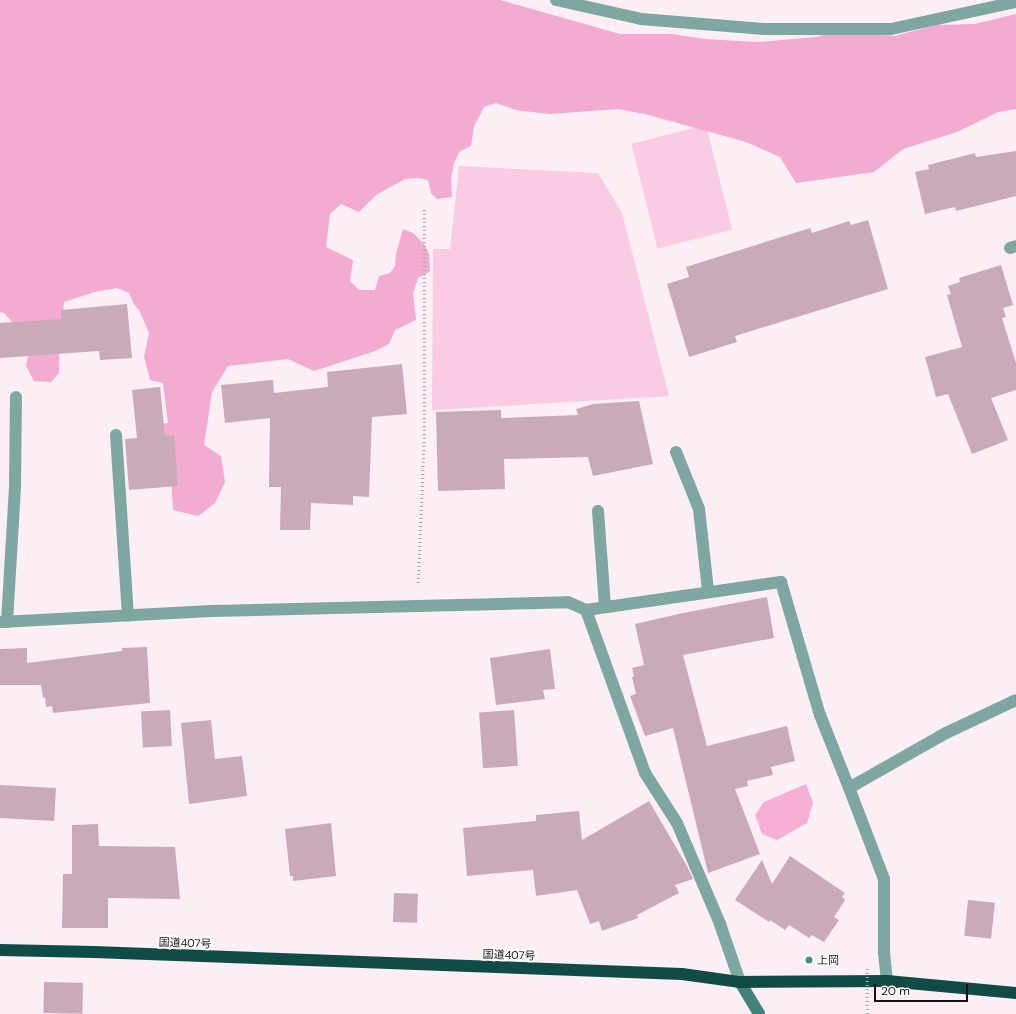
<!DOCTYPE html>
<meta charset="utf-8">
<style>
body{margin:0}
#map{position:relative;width:1016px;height:1014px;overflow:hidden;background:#fceef5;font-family:"DM Sans","Noto Sans JP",sans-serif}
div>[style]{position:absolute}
.green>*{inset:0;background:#facbe3;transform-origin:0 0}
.forest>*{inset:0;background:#f3abd1}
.water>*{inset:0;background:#f7afd5}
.building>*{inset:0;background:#caaaba;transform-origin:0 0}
.path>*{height:2.5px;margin-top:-1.25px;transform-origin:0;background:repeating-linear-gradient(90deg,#b0a3aa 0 1px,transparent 0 4px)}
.lane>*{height:12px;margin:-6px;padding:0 6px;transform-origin:6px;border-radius:6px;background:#7fa7a2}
.street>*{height:12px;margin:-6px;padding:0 6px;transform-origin:6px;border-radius:6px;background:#7fa7a2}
.secondary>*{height:12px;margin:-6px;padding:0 6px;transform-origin:6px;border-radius:6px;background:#43827c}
.highway>*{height:12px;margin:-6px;padding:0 6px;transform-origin:6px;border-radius:6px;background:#114b46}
.path-bridge>*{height:2.5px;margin-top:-1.25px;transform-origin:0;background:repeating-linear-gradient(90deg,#b0a3aa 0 1px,transparent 0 4px)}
.dots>*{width:11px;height:11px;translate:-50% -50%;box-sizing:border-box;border:2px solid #fff;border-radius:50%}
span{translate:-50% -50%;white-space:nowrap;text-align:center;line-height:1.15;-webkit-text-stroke:4px #fff;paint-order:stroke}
.street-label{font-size:11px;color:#190f14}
.poi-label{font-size:11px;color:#190f14}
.left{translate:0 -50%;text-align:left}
.scale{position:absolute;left:874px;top:984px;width:94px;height:18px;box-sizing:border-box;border:2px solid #190f14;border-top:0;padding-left:5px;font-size:12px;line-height:14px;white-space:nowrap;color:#190f14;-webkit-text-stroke:3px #fff;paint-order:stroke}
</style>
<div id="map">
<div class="green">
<i style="left:706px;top:125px;width:108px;height:77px;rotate:76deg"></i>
<i style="clip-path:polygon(459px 166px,598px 173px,622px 213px,669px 396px,432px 410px,433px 249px,450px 249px)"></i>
</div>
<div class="forest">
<i style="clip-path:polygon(0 0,500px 0,620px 34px,672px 34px,705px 39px,758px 42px,816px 37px,845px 29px,894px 36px,936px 25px,975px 24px,1016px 14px,1016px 109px,998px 112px,957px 132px,903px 149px,874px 172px,796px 183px,780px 157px,746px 142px,649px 115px,619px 109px,549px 114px,516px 110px,496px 103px,484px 107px,474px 126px,471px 146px,460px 151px,454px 163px,451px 179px,452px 197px,437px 199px,431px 193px,428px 180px,418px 178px,405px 179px,376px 195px,359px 212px,341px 204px,330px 214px,326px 247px,353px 260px,350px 281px,359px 290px,375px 290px,379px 276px,390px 273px,395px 266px,396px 254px,403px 229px,413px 233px,424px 244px,429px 254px,430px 271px,418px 278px,413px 293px,416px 320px,395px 330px,389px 344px,375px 351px,314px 371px,288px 359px,228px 366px,212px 392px,204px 445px,221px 456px,225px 482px,215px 503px,198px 516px,173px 510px,171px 477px,153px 425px,168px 423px,163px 383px,150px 380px,144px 357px,149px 333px,139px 310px,134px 304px,129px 293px,117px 288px,94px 292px,64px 302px,59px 352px,59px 373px,51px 382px,34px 381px,26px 366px,29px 351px,19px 330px,4px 313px,0 312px)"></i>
</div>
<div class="water">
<i style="clip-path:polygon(806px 784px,813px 803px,807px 823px,777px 840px,762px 834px,755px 815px,764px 802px)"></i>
</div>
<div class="building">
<i style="clip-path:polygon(1016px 151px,1016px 196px,956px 211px,955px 207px,925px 214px,915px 172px,929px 169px,928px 165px,975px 153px,976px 157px)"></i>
<i style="clip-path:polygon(868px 220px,888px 289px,735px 336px,737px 342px,689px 357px,667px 284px,689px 277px,686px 267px,810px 228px,812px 233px,849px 221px,851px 225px)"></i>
<i style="clip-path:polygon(1001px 265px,1013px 305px,1003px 308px,1006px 317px,1002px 318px,1016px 363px,1016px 390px,991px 398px,1008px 440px,972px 454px,948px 394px,936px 397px,925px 357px,962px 347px,947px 295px,951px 294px,948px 286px,960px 282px,959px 278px)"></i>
<i style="clip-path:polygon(127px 304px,132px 358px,100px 360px,99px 351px,0 358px,0 323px,61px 319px,61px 310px)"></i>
<i style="clip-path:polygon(402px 364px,407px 414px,372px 417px,369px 497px,353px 496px,353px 505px,311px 503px,310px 530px,280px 530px,281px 487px,269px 487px,270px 418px,225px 423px,221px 385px,273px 380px,274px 393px,328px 387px,327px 372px)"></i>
<i style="clip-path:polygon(160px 387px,165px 436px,174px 435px,178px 486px,129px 490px,125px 439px,137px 438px,132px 390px)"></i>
<i style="clip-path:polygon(639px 401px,653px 464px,593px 476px,588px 457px,504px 459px,505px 489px,438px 491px,436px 412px,501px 410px,501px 418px,578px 415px,576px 409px,593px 404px)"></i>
<i style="clip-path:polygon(767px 597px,774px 638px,683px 655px,707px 746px,787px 726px,795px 761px,771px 767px,773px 775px,747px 781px,748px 786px,735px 789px,760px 854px,708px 873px,673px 728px,645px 736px,630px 696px,636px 694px,632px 677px,634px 677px,632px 668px,644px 665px,635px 624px,683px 613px)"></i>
<i style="clip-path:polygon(147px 647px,150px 703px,53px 713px,52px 706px,46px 707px,45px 697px,43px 698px,41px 685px,0 685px,0 649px,27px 648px,27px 663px,122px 651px,122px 648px)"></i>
<i style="clip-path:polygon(550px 649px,555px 689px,543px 690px,545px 699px,496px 705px,490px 658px)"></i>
<i style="left:170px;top:710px;width:36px;height:29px;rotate:87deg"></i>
<i style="left:514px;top:710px;width:56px;height:35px;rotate:86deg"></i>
<i style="clip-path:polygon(211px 720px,215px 759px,242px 756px,247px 796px,189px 804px,181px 723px)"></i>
<i style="left:0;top:785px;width:56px;height:33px;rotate:3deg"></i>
<i style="clip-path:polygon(649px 801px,687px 866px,693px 879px,675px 885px,679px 893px,637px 915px,638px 918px,602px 931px,599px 921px,590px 924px,577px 890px,536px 896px,533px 870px,467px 876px,463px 828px,536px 821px,536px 815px,579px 811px,582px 840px)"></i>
<i style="clip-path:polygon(331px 823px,336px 876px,293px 881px,293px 876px,290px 876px,285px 829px)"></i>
<i style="clip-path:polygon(98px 824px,99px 846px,175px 847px,180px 899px,108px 898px,108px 928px,62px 928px,63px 874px,72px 874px,72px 825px)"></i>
<i style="clip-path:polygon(790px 856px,845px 893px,842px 897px,845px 900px,834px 917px,839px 920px,824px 942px,812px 935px,809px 938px,789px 925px,785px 930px,770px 920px,769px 922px,735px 900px,762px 860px,772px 884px)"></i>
<i style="left:394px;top:893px;width:24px;height:29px;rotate:2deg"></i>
<i style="left:968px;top:900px;width:27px;height:36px;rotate:6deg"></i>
<i style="left:44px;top:982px;width:39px;height:31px;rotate:1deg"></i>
</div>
<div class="path">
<i style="left:418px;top:583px;width:144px;rotate:-87.6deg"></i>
<i style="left:424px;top:439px;width:231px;rotate:-90deg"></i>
</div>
<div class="lane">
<i style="left:556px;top:0;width:87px;rotate:12.6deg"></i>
<i style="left:641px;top:19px;width:124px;rotate:4.6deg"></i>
<i style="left:765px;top:29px;width:126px"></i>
<i style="left:891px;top:29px;width:128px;rotate:-12.2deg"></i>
<i style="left:116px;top:435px;width:181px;rotate:86.2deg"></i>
<i style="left:676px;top:452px;width:61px;rotate:68deg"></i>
<i style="left:699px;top:509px;width:82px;rotate:83.7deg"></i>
<i style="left:598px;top:511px;width:96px;rotate:85.8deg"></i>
<i style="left:7px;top:622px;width:134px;rotate:-86.6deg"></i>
<i style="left:15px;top:488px;width:91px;rotate:-89.4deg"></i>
</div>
<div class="street">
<i style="left:1010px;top:248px;width:6px;rotate:-18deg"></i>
<i style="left:586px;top:610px;width:197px;rotate:-8.2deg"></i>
<i style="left:781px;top:582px;width:139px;rotate:73.7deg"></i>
<i style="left:820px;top:715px;width:79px;rotate:68.3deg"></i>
<i style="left:0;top:622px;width:212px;rotate:-3deg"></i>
<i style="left:212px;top:611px;width:356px;rotate:-1.4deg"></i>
<i style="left:568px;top:602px;width:20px;rotate:24deg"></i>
<i style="left:586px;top:610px;width:173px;rotate:70.1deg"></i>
<i style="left:645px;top:773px;width:59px;rotate:57.4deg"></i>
<i style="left:677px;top:823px;width:110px;rotate:66.9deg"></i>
<i style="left:720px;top:924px;width:61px;rotate:71deg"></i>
<i style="left:887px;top:981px;width:27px;rotate:-96deg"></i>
<i style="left:884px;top:954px;width:75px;rotate:-90deg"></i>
<i style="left:884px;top:879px;width:97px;rotate:-111deg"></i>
<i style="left:849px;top:788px;width:112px;rotate:-29.6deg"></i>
<i style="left:946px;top:733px;width:77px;rotate:-25.2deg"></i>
</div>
<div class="secondary">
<i style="left:740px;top:982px;width:37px;rotate:59deg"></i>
</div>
<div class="highway">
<i style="left:0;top:950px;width:94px;rotate:1.2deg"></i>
<i style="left:94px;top:952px;width:588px;rotate:2.14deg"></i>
<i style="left:682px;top:974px;width:59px;rotate:7.9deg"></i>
<i style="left:740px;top:982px;width:147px;rotate:-0.4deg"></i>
<i style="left:887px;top:981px;width:130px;rotate:5.3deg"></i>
</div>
<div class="path-bridge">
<i style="left:867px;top:1014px;width:46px;rotate:-90deg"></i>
</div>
<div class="dots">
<i style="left:809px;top:960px;background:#468c85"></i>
</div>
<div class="street-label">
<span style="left:185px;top:943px;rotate:2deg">国道407号</span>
<span style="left:509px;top:955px;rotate:2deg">国道407号</span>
</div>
<div class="poi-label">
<span class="left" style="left:817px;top:960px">上岡</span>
</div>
<div class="scale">20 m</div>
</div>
